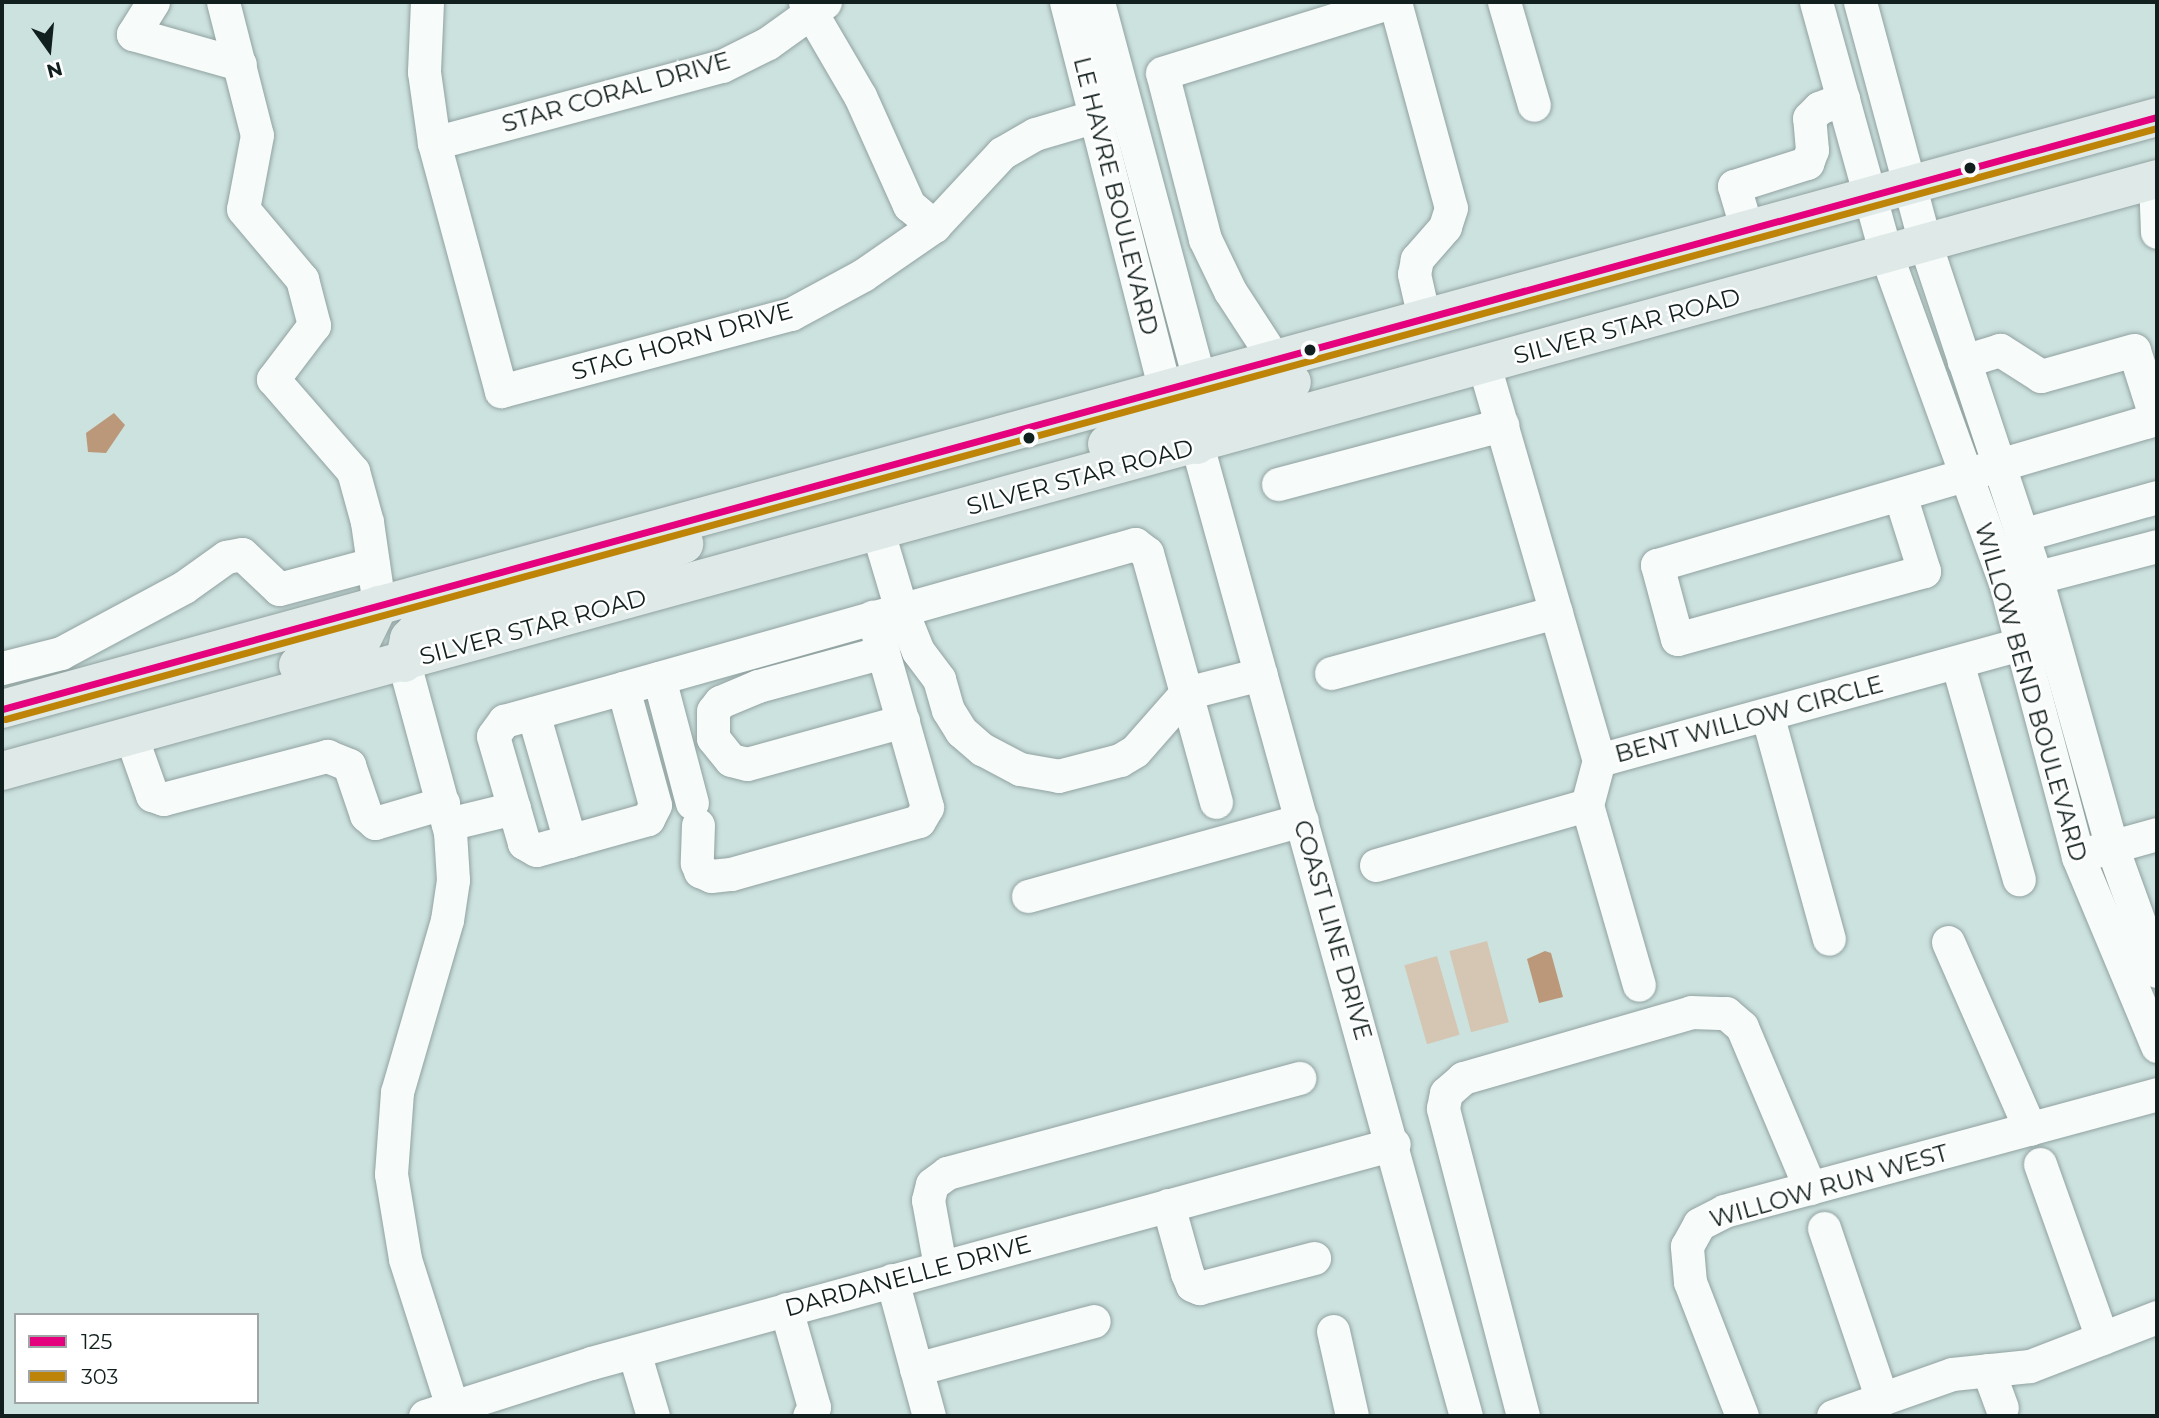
<!DOCTYPE html>
<style>
body{margin:0}
#map{position:relative;width:2159px;height:1418px;overflow:hidden;background:#cce2df;font-family:Montserrat,sans-serif}
div>[style]{position:absolute}
.green>*{inset:0;background:#d5c6b4;transform-origin:0 0}
.water>*{inset:0;background:#bb9879}
.roads{filter:drop-shadow(0 0 2px #91a2a0) drop-shadow(0 0 2px #91a2a0)}
.minor>*{height:33px;margin:-16.5px;padding:0 16.5px;transform-origin:16.5px;border-radius:16.5px;background:#f7fbfa}
.major>*{height:38px;margin:-19px;padding:0 19px;transform-origin:19px;border-radius:19px;background:#dfeae8}
.bus-1>*{height:7px;margin:-3.5px;padding:0 3.5px;transform-origin:3.5px;border-radius:3.5px;background:#e5007d}
.bus-2>*{height:7px;margin:-3.5px;padding:0 3.5px;transform-origin:3.5px;border-radius:3.5px;background:#be8408}
.dots>*{width:19px;height:19px;translate:-50% -50%;box-sizing:border-box;border:4px solid #fff;border-radius:50%}
span{translate:-50% -50%;white-space:nowrap;text-align:center;line-height:1.15;-webkit-text-stroke:5px #fff;paint-order:stroke}
.street-label{font-size:24px;color:#11201e}
.frame{position:absolute;inset:0;border:4px solid #11201e;pointer-events:none}
.legend{position:absolute;left:14px;top:1313px;width:245px;height:91px;box-sizing:border-box;background:#fff;border:2px solid #a0a6a5;margin:0;padding:9px 12px;list-style:none;font-size:21px;color:#11201e}
.legend li{display:flex;align-items:center;gap:14px;height:35px}
.legend b{width:35px;border:2px solid #a0a6a5}
.north{position:absolute;left:14px;top:14px;width:70px;height:70px;-webkit-text-stroke:5px #fff;paint-order:stroke;rotate:165deg;font-size:19px;font-weight:700;line-height:28px;text-align:center;color:#11201e}
.north::after{content:'';display:block;margin:auto;width:24px;height:32px;background:#11201e;clip-path:polygon(50% 0,100% 100%,50% 72%,0 100%)}
</style>
<div id="map">
<div class="green">
<i style="left:1487px;top:941px;width:84px;height:39px;rotate:75deg"></i>
<i style="left:1437px;top:956px;width:82px;height:34px;rotate:74deg"></i>
</div>
<div class="water">
<i style="clip-path:polygon(114px 413px,125px 425px,106px 453px,88px 452px,86px 433px)"></i>
<i style="clip-path:polygon(1545px 951px,1551px 953px,1563px 997px,1539px 1003px,1527px 959px)"></i>
</div>
<div class="roads">
<div class="minor">
<i style="left:153px;top:2px;width:38px;rotate:122deg"></i>
<i style="left:133px;top:34px;width:111px;rotate:15.7deg"></i>
<i style="left:223px;top:2px;width:137px;rotate:75.7deg"></i>
<i style="left:257px;top:135px;width:75px;rotate:100.7deg"></i>
<i style="left:243px;top:209px;width:92px;rotate:49.9deg"></i>
<i style="left:302px;top:279px;width:48px;rotate:75.4deg"></i>
<i style="left:314px;top:325px;width:68px;rotate:127.2deg"></i>
<i style="left:273px;top:379px;width:122px;rotate:49deg"></i>
<i style="left:353px;top:471px;width:53px;rotate:74.6deg"></i>
<i style="left:367px;top:522px;width:84px;rotate:81.8deg"></i>
<i style="left:427px;top:2px;width:70px;rotate:92.5deg"></i>
<i style="left:424px;top:72px;width:72px;rotate:82deg"></i>
<i style="left:434px;top:143px;width:257px;rotate:74.9deg"></i>
<i style="left:501px;top:391px;width:300px;rotate:-14.9deg"></i>
<i style="left:791px;top:314px;width:82px;rotate:-28.4deg"></i>
<i style="left:863px;top:275px;width:86px;rotate:-34.6deg"></i>
<i style="left:934px;top:226px;width:100px;rotate:-47deg"></i>
<i style="left:1002px;top:153px;width:38px;rotate:-30deg"></i>
<i style="left:1035px;top:134px;width:64px;rotate:-16.4deg"></i>
<i style="left:805px;top:2px;width:109px;rotate:59.7deg"></i>
<i style="left:860px;top:96px;width:120px;rotate:65.8deg"></i>
<i style="left:909px;top:205px;width:33px;rotate:40deg"></i>
<i style="left:1066px;top:2px;width:400px;rotate:75.7deg"></i>
<i style="left:1098px;top:2px;width:391px;rotate:75deg"></i>
<i style="left:1395px;top:2px;width:213px;rotate:74.8deg"></i>
<i style="left:1451px;top:208px;width:20px;rotate:108deg"></i>
<i style="left:1445px;top:227px;width:43px;rotate:131.2deg"></i>
<i style="left:1417px;top:259px;width:15px;rotate:101deg"></i>
<i style="left:1414px;top:274px;width:45px;rotate:77.2deg"></i>
<i style="left:1504px;top:2px;width:107px;rotate:73.8deg"></i>
<i style="left:1816px;top:2px;width:262px;rotate:74.5deg"></i>
<i style="left:1886px;top:254px;width:353px;rotate:70.1deg"></i>
<i style="left:2006px;top:586px;width:280px;rotate:75.1deg"></i>
<i style="left:2078px;top:857px;width:205px;rotate:67.3deg"></i>
<i style="left:1860px;top:2px;width:250px;rotate:74.9deg"></i>
<i style="left:1925px;top:243px;width:352px;rotate:71.6deg"></i>
<i style="left:2036px;top:577px;width:280px;rotate:74.3deg"></i>
<i style="left:2112px;top:847px;width:132px;rotate:70.1deg"></i>
<i style="left:434px;top:143px;width:298px;rotate:-15deg"></i>
<i style="left:722px;top:66px;width:51px;rotate:-26.6deg"></i>
<i style="left:768px;top:43px;width:70px;rotate:-35.7deg"></i>
<i style="left:2155px;top:180px;width:52px;rotate:87.8deg"></i>
<i style="left:1747px;top:230px;width:46px;rotate:-106.5deg"></i>
<i style="left:1734px;top:186px;width:77px;rotate:-17.5deg"></i>
<i style="left:1807px;top:163px;width:14px;rotate:-69deg"></i>
<i style="left:1812px;top:150px;width:32px;rotate:-95deg"></i>
<i style="left:1809px;top:118px;width:14px;rotate:-45deg"></i>
<i style="left:1819px;top:108px;width:26px;rotate:-21deg"></i>
<i style="left:1275px;top:360px;width:82px;rotate:-123.1deg"></i>
<i style="left:1230px;top:291px;width:58px;rotate:-115.7deg"></i>
<i style="left:1205px;top:239px;width:171px;rotate:-104.5deg"></i>
<i style="left:1162px;top:73px;width:241px;rotate:-17.2deg"></i>
<i style="left:1484px;top:365px;width:411px;rotate:73.8deg"></i>
<i style="left:1599px;top:760px;width:459px;rotate:-15.4deg"></i>
<i style="left:1197px;top:445px;width:1008px;rotate:74.52deg"></i>
<i style="left:1278px;top:484px;width:232px;rotate:-14.8deg"></i>
<i style="left:1900px;top:495px;width:80px;rotate:72.5deg"></i>
<i style="left:1924px;top:571px;width:256px;rotate:164.6deg"></i>
<i style="left:1677px;top:639px;width:77px;rotate:-105.1deg"></i>
<i style="left:1657px;top:565px;width:520px;rotate:-16.31deg"></i>
<i style="left:2156px;top:419px;width:72px;rotate:-107.7deg"></i>
<i style="left:2134px;top:350px;width:97px;rotate:164.4deg"></i>
<i style="left:2041px;top:376px;width:49px;rotate:-147.6deg"></i>
<i style="left:2000px;top:350px;width:38px;rotate:163deg"></i>
<i style="left:878px;top:532px;width:80px;rotate:73.4deg"></i>
<i style="left:901px;top:609px;width:45px;rotate:68deg"></i>
<i style="left:918px;top:651px;width:35px;rotate:53deg"></i>
<i style="left:939px;top:679px;width:32px;rotate:74deg"></i>
<i style="left:948px;top:710px;width:25px;rotate:58deg"></i>
<i style="left:961px;top:731px;width:28px;rotate:41deg"></i>
<i style="left:982px;top:749px;width:43px;rotate:27.8deg"></i>
<i style="left:1020px;top:769px;width:39px;rotate:10deg"></i>
<i style="left:1058px;top:776px;width:64px;rotate:-14.5deg"></i>
<i style="left:1120px;top:760px;width:17px;rotate:-31deg"></i>
<i style="left:1135px;top:751px;width:77px;rotate:-48.7deg"></i>
<i style="left:2022px;top:535px;width:140px;rotate:-15.7deg"></i>
<i style="left:2015px;top:583px;width:147px;rotate:-14.6deg"></i>
<i style="left:883px;top:652px;width:130px;rotate:164.8deg"></i>
<i style="left:758px;top:686px;width:41px;rotate:157.2deg"></i>
<i style="left:720px;top:702px;width:11px;rotate:128deg"></i>
<i style="left:713px;top:711px;width:27px;rotate:90deg"></i>
<i style="left:713px;top:738px;width:28px;rotate:51deg"></i>
<i style="left:731px;top:760px;width:16px;rotate:14deg"></i>
<i style="left:747px;top:764px;width:162px;rotate:-15.4deg"></i>
<i style="left:1957px;top:662px;width:226px;rotate:74.1deg"></i>
<i style="left:404px;top:663px;width:175px;rotate:74.8deg"></i>
<i style="left:450px;top:832px;width:48px;rotate:86.4deg"></i>
<i style="left:453px;top:880px;width:40px;rotate:98.5deg"></i>
<i style="left:447px;top:920px;width:179px;rotate:106.2deg"></i>
<i style="left:397px;top:1092px;width:82px;rotate:94.2deg"></i>
<i style="left:391px;top:1174px;width:86px;rotate:80.6deg"></i>
<i style="left:405px;top:1259px;width:165px;rotate:72.3deg"></i>
<i style="left:2px;top:668px;width:61px;rotate:-14.3deg"></i>
<i style="left:61px;top:653px;width:140px;rotate:-28.2deg"></i>
<i style="left:184px;top:587px;width:52px;rotate:-35.5deg"></i>
<i style="left:226px;top:557px;width:16px;rotate:-11deg"></i>
<i style="left:242px;top:554px;width:51px;rotate:43.4deg"></i>
<i style="left:279px;top:589px;width:97px;rotate:-14.9deg"></i>
<i style="left:1331px;top:673px;width:233px;rotate:-15.2deg"></i>
<i style="left:659px;top:678px;width:129px;rotate:75.2deg"></i>
<i style="left:623px;top:688px;width:121px;rotate:74.7deg"></i>
<i style="left:655px;top:805px;width:16px;rotate:117deg"></i>
<i style="left:648px;top:819px;width:116px;rotate:164.5deg"></i>
<i style="left:536px;top:850px;width:14px;rotate:-150deg"></i>
<i style="left:524px;top:843px;width:111px;rotate:-106.2deg"></i>
<i style="left:493px;top:736px;width:19px;rotate:-54deg"></i>
<i style="left:504px;top:721px;width:123px;rotate:-15.5deg"></i>
<i style="left:623px;top:688px;width:532px;rotate:-15.71deg"></i>
<i style="left:1135px;top:544px;width:15px;rotate:37deg"></i>
<i style="left:1147px;top:553px;width:145px;rotate:74.4deg"></i>
<i style="left:1186px;top:693px;width:77px;rotate:-14.2deg"></i>
<i style="left:1186px;top:693px;width:113px;rotate:74.6deg"></i>
<i style="left:533px;top:713px;width:133px;rotate:73.9deg"></i>
<i style="left:1767px;top:714px;width:233px;rotate:74.6deg"></i>
<i style="left:131px;top:736px;width:63px;rotate:70.4deg"></i>
<i style="left:152px;top:795px;width:12px;rotate:20deg"></i>
<i style="left:163px;top:799px;width:170px;rotate:-14.7deg"></i>
<i style="left:327px;top:756px;width:24px;rotate:22deg"></i>
<i style="left:349px;top:765px;width:53px;rotate:71.2deg"></i>
<i style="left:366px;top:815px;width:12px;rotate:42deg"></i>
<i style="left:375px;top:823px;width:71px;rotate:-16.4deg"></i>
<i style="left:1587px;top:805px;width:187px;rotate:73.9deg"></i>
<i style="left:448px;top:824px;width:68px;rotate:-13.6deg"></i>
<i style="left:698px;top:825px;width:38px;rotate:92deg"></i>
<i style="left:697px;top:863px;width:9px;rotate:69deg"></i>
<i style="left:700px;top:871px;width:12px;rotate:24deg"></i>
<i style="left:711px;top:876px;width:20px;rotate:-6deg"></i>
<i style="left:731px;top:874px;width:195px;rotate:-15.7deg"></i>
<i style="left:919px;top:821px;width:16px;rotate:-60deg"></i>
<i style="left:927px;top:807px;width:198px;rotate:-105.9deg"></i>
<i style="left:2092px;top:852px;width:67px;rotate:-15.5deg"></i>
<i style="left:1376px;top:865px;width:219px;rotate:-15.9deg"></i>
<i style="left:1587px;top:805px;width:47px;rotate:-75.1deg"></i>
<i style="left:1028px;top:896px;width:284px;rotate:-15.5deg"></i>
<i style="left:1948px;top:942px;width:204px;rotate:66.3deg"></i>
<i style="left:2040px;top:1164px;width:185px;rotate:70.4deg"></i>
<i style="left:1168px;top:1205px;width:71px;rotate:74.4deg"></i>
<i style="left:1187px;top:1273px;width:13px;rotate:67deg"></i>
<i style="left:1192px;top:1285px;width:8px;rotate:23deg"></i>
<i style="left:1199px;top:1288px;width:119px;rotate:-14.6deg"></i>
<i style="left:1824px;top:1228px;width:181px;rotate:71.3deg"></i>
<i style="left:940px;top:1266px;width:67px;rotate:-100.3deg"></i>
<i style="left:928px;top:1200px;width:16px;rotate:-76deg"></i>
<i style="left:932px;top:1184px;width:19px;rotate:-36deg"></i>
<i style="left:947px;top:1173px;width:365px;rotate:-15.1deg"></i>
<i style="left:892px;top:1280px;width:141px;rotate:74.8deg"></i>
<i style="left:786px;top:1309px;width:102px;rotate:74.1deg"></i>
<i style="left:814px;top:1407px;width:10px;rotate:119deg"></i>
<i style="left:1333px;top:1331px;width:87px;rotate:77.4deg"></i>
<i style="left:634px;top:1352px;width:67px;rotate:73.5deg"></i>
<i style="left:916px;top:1369px;width:184px;rotate:-15.1deg"></i>
<i style="left:1988px;top:1370px;width:40px;rotate:69.8deg"></i>
<i style="left:425px;top:1416px;width:174px;rotate:-17.7deg"></i>
<i style="left:591px;top:1363px;width:832px;rotate:-15.26deg"></i>
<i style="left:1523px;top:1416px;width:318px;rotate:-104.6deg"></i>
<i style="left:1443px;top:1108px;width:15px;rotate:-79deg"></i>
<i style="left:1446px;top:1093px;width:23px;rotate:-41deg"></i>
<i style="left:1463px;top:1078px;width:237px;rotate:-16.1deg"></i>
<i style="left:1691px;top:1012px;width:35px;rotate:2deg"></i>
<i style="left:1726px;top:1013px;width:21px;rotate:41deg"></i>
<i style="left:1742px;top:1027px;width:175px;rotate:67.1deg"></i>
<i style="left:1742px;top:1416px;width:144px;rotate:-111.2deg"></i>
<i style="left:1690px;top:1282px;width:36px;rotate:-95deg"></i>
<i style="left:1687px;top:1246px;width:25px;rotate:-61deg"></i>
<i style="left:1699px;top:1224px;width:28px;rotate:-27deg"></i>
<i style="left:1724px;top:1211px;width:449px;rotate:-15.1deg"></i>
<i style="left:1833px;top:1416px;width:126px;rotate:-19.4deg"></i>
<i style="left:1952px;top:1374px;width:78px;rotate:-5.9deg"></i>
<i style="left:2030px;top:1366px;width:136px;rotate:-21.1deg"></i>
</div>
<div class="major">
<i style="left:1107px;top:444px;width:61px;rotate:-18.1deg"></i>
<i style="left:1165px;top:425px;width:56px;rotate:-52.9deg"></i>
<i style="left:1197px;top:445px;width:25px;rotate:-72deg"></i>
<i style="left:1205px;top:421px;width:21px;rotate:-43deg"></i>
<i style="left:1220px;top:407px;width:76px;rotate:-19.1deg"></i>
<i style="left:404px;top:663px;width:25px;rotate:-78deg"></i>
<i style="left:409px;top:639px;width:24px;rotate:-48deg"></i>
<i style="left:425px;top:621px;width:215px;rotate:-15.4deg"></i>
<i style="left:632px;top:564px;width:56px;rotate:-21deg"></i>
<i style="left:298px;top:665px;width:64px;rotate:-17.3deg"></i>
<i style="left:359px;top:646px;width:46px;rotate:-64deg"></i>
<i style="left:2px;top:709px;width:2235px;rotate:-15.36deg"></i>
<i style="left:2px;top:771px;width:2235px;rotate:-15.36deg"></i>
</div>
</div>
<div class="bus-1">
<i style="left:2px;top:709px;width:2235px;rotate:-15.36deg"></i>
</div>
<div class="bus-2">
<i style="left:5px;top:719px;width:2232px;rotate:-15.36deg"></i>
</div>
<div class="dots">
<i style="left:1970px;top:168px;background:#11201e"></i>
<i style="left:1310px;top:350px;background:#11201e"></i>
<i style="left:1029px;top:438px;background:#11201e"></i>
</div>
<div class="street-label">
<span style="left:616px;top:92px;rotate:-16deg">STAR CORAL DRIVE</span>
<span style="left:1116px;top:196px;rotate:76deg">LE HAVRE BOULEVARD</span>
<span style="left:1627px;top:326px;rotate:-15deg">SILVER STAR ROAD</span>
<span style="left:682px;top:341px;rotate:-16deg">STAG HORN DRIVE</span>
<span style="left:1080px;top:477px;rotate:-15deg">SILVER STAR ROAD</span>
<span style="left:533px;top:627px;rotate:-15deg">SILVER STAR ROAD</span>
<span style="left:2031px;top:692px;rotate:74deg">WILLOW BEND BOULEVARD</span>
<span style="left:1749px;top:719px;rotate:-15deg">BENT WILLOW CIRCLE</span>
<span style="left:1333px;top:930px;rotate:74deg">COAST LINE DRIVE</span>
<span style="left:1829px;top:1186px;rotate:-16deg">WILLOW RUN WEST</span>
<span style="left:908px;top:1276px;rotate:-15deg">DARDANELLE DRIVE</span>
</div>
<div class="frame"></div>
<ul class="legend">
<li><b style="height:9px;background:#e5007d"></b>125</li>
<li><b style="height:9px;background:#be8408"></b>303</li>
</ul>
<div class="north">N</div>
</div>
